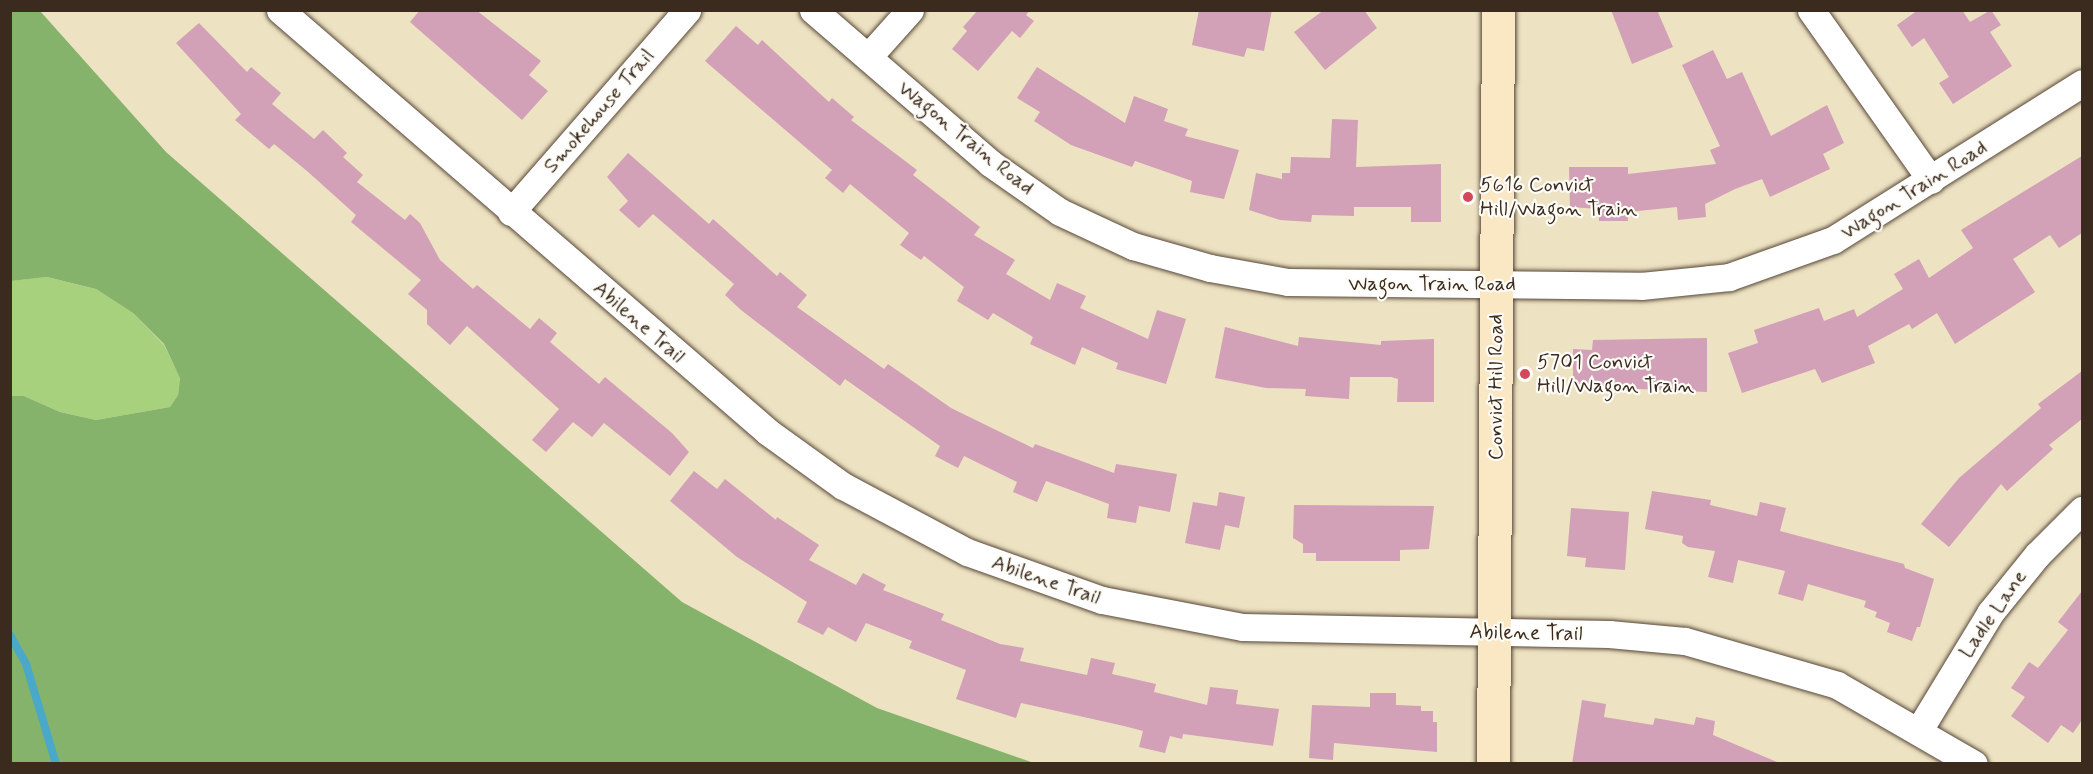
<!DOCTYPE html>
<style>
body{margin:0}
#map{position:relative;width:2093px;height:774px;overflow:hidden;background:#ede2c2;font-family:Mynerve,sans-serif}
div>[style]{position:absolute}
.green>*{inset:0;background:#a7d17d}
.forest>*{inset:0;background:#85b36c}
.stream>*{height:8px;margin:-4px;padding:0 4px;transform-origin:4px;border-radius:4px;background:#4aa8c9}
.building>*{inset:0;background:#d2a0b7}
.roads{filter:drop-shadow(0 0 2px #564637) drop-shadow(0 0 2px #564637)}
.street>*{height:27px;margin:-13.5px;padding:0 13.5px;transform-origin:13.5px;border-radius:13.5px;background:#fff}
.secondary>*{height:33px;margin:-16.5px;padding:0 16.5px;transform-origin:16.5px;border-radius:16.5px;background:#fae7c3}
.dots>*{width:16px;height:16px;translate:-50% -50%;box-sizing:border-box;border:3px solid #fdfcf7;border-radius:50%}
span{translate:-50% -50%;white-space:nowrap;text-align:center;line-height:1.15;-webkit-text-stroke:4.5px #fdfcf7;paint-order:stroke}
.street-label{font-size:21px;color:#3b2a1e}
.poi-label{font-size:21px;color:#3b2a1e}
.left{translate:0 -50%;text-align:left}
.frame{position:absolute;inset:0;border:12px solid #3b2a1e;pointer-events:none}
</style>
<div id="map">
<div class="green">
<i style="clip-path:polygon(47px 277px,96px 289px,133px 313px,164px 345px,180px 377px,178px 395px,170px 407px,96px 420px,60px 412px,24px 396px,11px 396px,10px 281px)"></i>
</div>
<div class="forest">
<i style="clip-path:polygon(11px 10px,40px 11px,166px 152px,682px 602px,877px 708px,1034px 763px,11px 763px,11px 396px,24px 396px,60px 412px,96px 420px,170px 407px,178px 395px,180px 378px,164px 344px,133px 313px,96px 289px,47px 277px,11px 281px)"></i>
</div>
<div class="stream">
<i style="left:10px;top:635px;width:33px;rotate:61deg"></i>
<i style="left:26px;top:664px;width:104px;rotate:73.3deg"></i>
</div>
<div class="building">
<i style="clip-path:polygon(420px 10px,476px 10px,541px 61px,529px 75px,548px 91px,522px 120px,410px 22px)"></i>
<i style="clip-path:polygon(978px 10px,1030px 10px,1026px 15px,1034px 21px,1020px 38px,1012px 31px,978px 71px,952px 49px,967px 31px,963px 27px)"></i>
<i style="clip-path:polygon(1199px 10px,1272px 10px,1264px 51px,1247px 48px,1244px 57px,1192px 45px)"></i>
<i style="clip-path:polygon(1324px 10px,1364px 10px,1377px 28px,1325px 70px,1294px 32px)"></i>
<i style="clip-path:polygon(1611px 10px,1657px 10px,1673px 47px,1632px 64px)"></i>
<i style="clip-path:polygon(1918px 10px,1962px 10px,1970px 22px,1991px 10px,2001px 25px,1990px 32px,2012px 66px,1953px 104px,1939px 83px,1949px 77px,1924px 38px,1912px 47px,1897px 25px)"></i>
<i style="clip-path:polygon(199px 23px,247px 72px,251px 67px,281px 93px,272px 104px,314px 139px,323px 130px,347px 153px,343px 157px,363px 175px,357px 182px,405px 220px,410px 214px,420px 223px,440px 260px,473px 289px,477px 285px,530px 329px,539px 318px,557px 333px,550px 342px,599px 384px,605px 377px,672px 433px,689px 452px,670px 476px,604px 423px,592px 437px,573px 422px,546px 452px,532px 440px,559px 409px,467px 326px,450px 345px,427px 324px,427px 310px,408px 294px,421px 280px,351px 222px,356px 215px,307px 171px,274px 144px,269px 149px,235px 120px,241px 114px,176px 43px)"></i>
<i style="clip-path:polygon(736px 26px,758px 45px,762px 40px,829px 102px,832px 98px,854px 117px,851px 120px,917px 170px,913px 175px,980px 227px,974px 235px,1015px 260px,1006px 274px,1050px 300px,1057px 283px,1086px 296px,1080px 308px,1148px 339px,1157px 310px,1186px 319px,1166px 384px,1116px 369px,1118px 363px,1082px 347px,1075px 365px,1030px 344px,1033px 337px,993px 313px,988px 320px,957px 301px,964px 287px,924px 256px,921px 260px,900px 245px,909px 233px,850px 184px,843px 193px,825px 178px,832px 170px,705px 61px)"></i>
<i style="clip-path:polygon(1713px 50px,1727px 79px,1742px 72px,1771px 136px,1827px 105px,1844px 143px,1823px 154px,1830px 169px,1770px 197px,1762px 179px,1735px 189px,1705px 204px,1706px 217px,1678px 220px,1677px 207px,1628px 212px,1628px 221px,1599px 221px,1599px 209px,1570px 207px,1569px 167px,1628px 167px,1628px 174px,1716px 164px,1710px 150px,1720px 146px,1682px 65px)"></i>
<i style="clip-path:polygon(1037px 67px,1125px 123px,1134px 96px,1168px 109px,1164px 121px,1188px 129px,1185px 136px,1239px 150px,1224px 199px,1190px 192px,1192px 181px,1135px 161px,1132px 167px,1071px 145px,1034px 121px,1040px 112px,1017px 98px)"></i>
<i style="clip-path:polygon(1332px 119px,1358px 120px,1356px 167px,1441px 164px,1441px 222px,1411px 222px,1411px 207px,1354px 207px,1354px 216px,1312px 215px,1311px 222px,1280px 220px,1249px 210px,1256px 173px,1282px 179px,1282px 173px,1290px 173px,1291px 157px,1330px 158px)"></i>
<i style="clip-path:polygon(628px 153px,709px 224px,713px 219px,777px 276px,780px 272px,807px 295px,797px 307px,884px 369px,888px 364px,951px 408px,1033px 448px,1035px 444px,1114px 473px,1116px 464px,1177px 474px,1170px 512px,1139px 506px,1136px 523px,1107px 518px,1109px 504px,1046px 481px,1037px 502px,1013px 492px,1017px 482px,964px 456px,958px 468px,935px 456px,940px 446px,845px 379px,840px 386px,741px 310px,725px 295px,734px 284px,653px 214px,639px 228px,619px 210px,628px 201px,607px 177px)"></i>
<i style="clip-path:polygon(2082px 156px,2082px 233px,2059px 248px,2050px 235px,2013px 259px,2035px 292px,1955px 344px,1937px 313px,1912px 329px,1909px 324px,1868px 346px,1875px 363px,1822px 383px,1815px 369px,1742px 393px,1728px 353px,1758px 343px,1754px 330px,1819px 308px,1824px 321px,1854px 309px,1857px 317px,1903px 289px,1894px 274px,1919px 259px,1929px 278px,1973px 248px,1961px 230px)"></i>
<i style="clip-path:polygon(1225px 327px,1298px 346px,1299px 337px,1381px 345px,1381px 341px,1434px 339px,1434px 402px,1397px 402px,1398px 379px,1391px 377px,1350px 377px,1349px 399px,1305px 396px,1306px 389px,1266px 388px,1215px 378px)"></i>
<i style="clip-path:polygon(1707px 338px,1707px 392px,1573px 386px,1573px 349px,1592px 350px,1593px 340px)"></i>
<i style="clip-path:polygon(2082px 371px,2082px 419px,2049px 445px,2053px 449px,2007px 491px,2001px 484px,1949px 547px,1921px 524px,1959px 478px,2041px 408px,2038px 404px)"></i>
<i style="clip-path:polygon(694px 471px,717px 489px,725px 479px,776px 520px,777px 517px,819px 545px,809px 560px,856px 585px,863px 573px,886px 585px,883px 590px,944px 614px,941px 620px,1000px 644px,1024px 648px,1020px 661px,1087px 675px,1091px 658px,1115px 663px,1112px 674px,1156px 684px,1154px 692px,1207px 705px,1210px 687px,1238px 690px,1236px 704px,1279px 709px,1273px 746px,1183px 734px,1182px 739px,1170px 736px,1165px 753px,1139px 747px,1143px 731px,1124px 726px,1021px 703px,1016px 718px,956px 699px,966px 670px,909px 648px,912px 641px,866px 623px,856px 642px,828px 627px,823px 635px,797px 622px,807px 602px,737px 557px,670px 501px)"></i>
<i style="clip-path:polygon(1652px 491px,1711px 500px,1710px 505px,1757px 516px,1760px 502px,1786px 508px,1780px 531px,1904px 564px,1905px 568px,1934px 579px,1920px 627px,1917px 627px,1912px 641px,1887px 632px,1890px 623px,1875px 617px,1877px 612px,1864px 607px,1866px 601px,1808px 584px,1803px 601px,1778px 594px,1785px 571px,1738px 560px,1733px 583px,1708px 577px,1715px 551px,1688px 547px,1682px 543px,1683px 536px,1645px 529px)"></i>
<i style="clip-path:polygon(1219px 492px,1245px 497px,1239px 528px,1225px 525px,1220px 550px,1185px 543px,1193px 502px,1217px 506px)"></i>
<i style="clip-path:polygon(1294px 505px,1434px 506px,1429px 549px,1400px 550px,1400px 561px,1316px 561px,1316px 553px,1303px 553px,1303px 544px,1293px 538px)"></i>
<i style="clip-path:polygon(1571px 508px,1629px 512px,1625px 570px,1585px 567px,1586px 558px,1567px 556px)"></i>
<i style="clip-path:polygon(2082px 591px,2082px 720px,2073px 733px,2061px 725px,2048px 743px,2011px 716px,2025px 697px,2011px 688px,2029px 662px,2038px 668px,2068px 630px,2058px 622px)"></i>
<i style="clip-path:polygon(1370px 693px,1396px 693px,1396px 705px,1421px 706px,1421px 711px,1433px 711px,1433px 722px,1437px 722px,1437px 752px,1334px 743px,1333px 760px,1309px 758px,1312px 705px,1370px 707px)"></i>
<i style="clip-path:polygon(1582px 700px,1606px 704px,1604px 717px,1653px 725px,1655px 718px,1694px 725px,1696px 717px,1715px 721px,1713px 735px,1782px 764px,1572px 764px)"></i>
</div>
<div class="roads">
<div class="street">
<i style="left:280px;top:10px;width:645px;rotate:40.85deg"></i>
<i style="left:768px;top:432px;width:92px;rotate:35.8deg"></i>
<i style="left:843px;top:486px;width:140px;rotate:28deg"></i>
<i style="left:967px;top:552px;width:143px;rotate:19.6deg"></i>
<i style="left:1102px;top:600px;width:143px;rotate:10.9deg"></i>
<i style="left:1242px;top:627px;width:367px;rotate:1.1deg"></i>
<i style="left:1609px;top:634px;width:76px;rotate:5.3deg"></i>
<i style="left:1685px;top:641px;width:158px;rotate:16.1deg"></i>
<i style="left:1837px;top:685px;width:158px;rotate:30deg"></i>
<i style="left:813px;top:10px;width:234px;rotate:40.8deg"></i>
<i style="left:990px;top:163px;width:85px;rotate:35deg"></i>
<i style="left:1060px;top:212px;width:81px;rotate:25deg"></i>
<i style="left:1133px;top:246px;width:80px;rotate:15.9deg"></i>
<i style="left:1210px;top:268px;width:79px;rotate:10.2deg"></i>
<i style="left:1288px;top:282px;width:353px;rotate:0.6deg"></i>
<i style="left:1641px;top:286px;width:88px;rotate:-5.8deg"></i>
<i style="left:1729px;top:277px;width:110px;rotate:-19.6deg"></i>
<i style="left:1833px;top:240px;width:294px;rotate:-32.2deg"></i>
<i style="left:1811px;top:10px;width:208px;rotate:54.8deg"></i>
<i style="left:868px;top:57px;width:63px;rotate:-48.2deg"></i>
<i style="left:511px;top:212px;width:268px;rotate:-48.9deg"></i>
<i style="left:1919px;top:730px;width:137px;rotate:-58.7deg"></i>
<i style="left:1990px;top:613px;width:75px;rotate:-51deg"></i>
<i style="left:2037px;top:555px;width:64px;rotate:-45deg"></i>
</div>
<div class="secondary">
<i style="left:1493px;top:764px;width:754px;rotate:-89.62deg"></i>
</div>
</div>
<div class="dots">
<i style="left:1468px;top:197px;background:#d1495b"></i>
<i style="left:1525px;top:374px;background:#d1495b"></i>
</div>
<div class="street-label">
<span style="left:599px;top:111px;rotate:-49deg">Smokehouse Trail</span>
<span style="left:966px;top:138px;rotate:39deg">Wagon Train Road</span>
<span style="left:1914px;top:190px;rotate:-32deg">Wagon Train Road</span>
<span style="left:1432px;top:284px">Wagon Train Road</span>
<span style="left:639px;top:322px;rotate:41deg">Abilene Trail</span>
<span style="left:1496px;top:387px;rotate:-90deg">Convict Hill Road</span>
<span style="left:1046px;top:580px;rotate:19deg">Abilene Trail</span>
<span style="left:1993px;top:614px;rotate:-55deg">Ladle Lane</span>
<span style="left:1526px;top:633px;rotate:1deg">Abilene Trail</span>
</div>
<div class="poi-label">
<span class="left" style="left:1480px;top:197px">5616 Convict<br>Hill/Wagon Train</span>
<span class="left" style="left:1537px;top:374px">5701 Convict<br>Hill/Wagon Train</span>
</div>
<div class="frame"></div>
</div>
